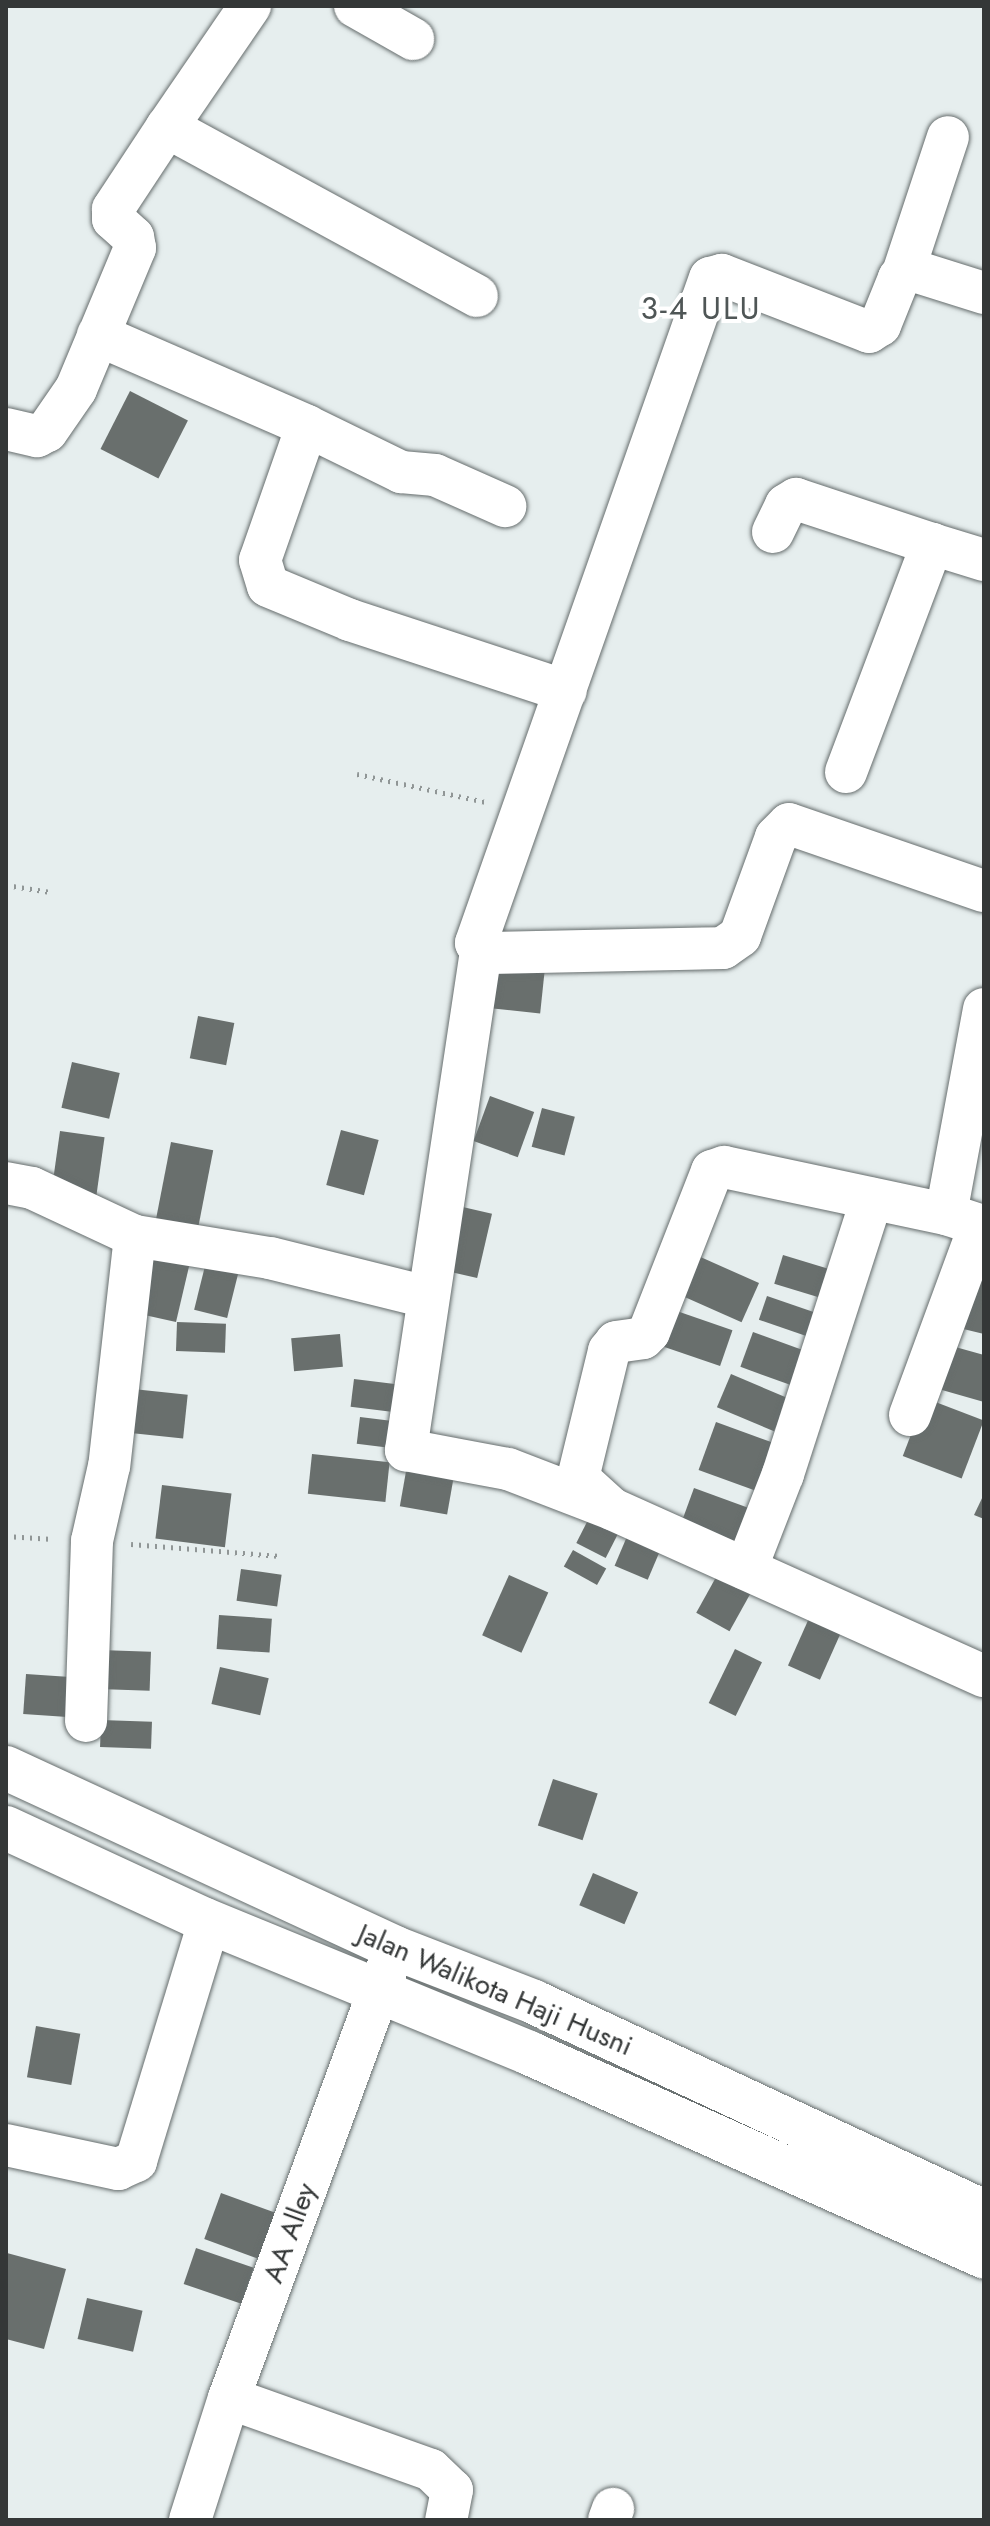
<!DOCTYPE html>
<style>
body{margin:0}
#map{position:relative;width:990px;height:2526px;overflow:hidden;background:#e6eeee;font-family:Jost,sans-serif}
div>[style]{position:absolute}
.building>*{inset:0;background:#696f6d;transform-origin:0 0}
.path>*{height:5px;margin-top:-2.5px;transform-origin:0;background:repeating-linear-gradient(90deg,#909696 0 2px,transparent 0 8px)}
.roads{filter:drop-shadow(0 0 2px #666d6d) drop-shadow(0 0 2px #666d6d)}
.minor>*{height:42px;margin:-21px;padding:0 21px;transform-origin:21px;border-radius:21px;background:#fff}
.tertiary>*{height:44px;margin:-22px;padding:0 22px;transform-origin:22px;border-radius:22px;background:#fff}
span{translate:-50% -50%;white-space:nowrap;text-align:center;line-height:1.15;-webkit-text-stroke:8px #fff;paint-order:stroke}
.street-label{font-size:28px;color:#343737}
.quarter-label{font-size:32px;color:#4f5656;letter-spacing:2px}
.frame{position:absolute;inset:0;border:8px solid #343737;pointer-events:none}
</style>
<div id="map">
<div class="building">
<i style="left:130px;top:391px;width:65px;height:65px;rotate:27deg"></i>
<i style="left:481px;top:964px;width:64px;height:43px;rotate:6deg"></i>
<i style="left:198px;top:1016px;width:37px;height:43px;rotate:11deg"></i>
<i style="left:72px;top:1062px;width:49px;height:47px;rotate:13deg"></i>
<i style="left:490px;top:1096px;width:47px;height:48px;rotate:20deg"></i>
<i style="left:542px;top:1108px;width:34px;height:40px;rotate:15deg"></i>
<i style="left:341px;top:1130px;width:39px;height:57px;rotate:15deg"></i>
<i style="left:60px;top:1131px;width:45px;height:60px;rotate:8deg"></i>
<i style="left:171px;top:1142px;width:43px;height:80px;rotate:11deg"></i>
<i style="left:454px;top:1205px;width:39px;height:66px;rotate:13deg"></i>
<i style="clip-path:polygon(135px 1239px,191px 1258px,176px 1322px,140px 1314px)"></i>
<i style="left:696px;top:1255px;width:69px;height:43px;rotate:24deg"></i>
<i style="left:783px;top:1255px;width:55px;height:30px;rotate:17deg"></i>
<i style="left:205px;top:1266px;width:34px;height:45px;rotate:14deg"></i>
<i style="clip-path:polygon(984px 1267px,984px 1334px,951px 1326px)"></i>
<i style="left:767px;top:1296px;width:60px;height:25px;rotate:19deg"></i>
<i style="left:671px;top:1309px;width:65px;height:38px;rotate:19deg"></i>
<i style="left:177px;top:1322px;width:49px;height:29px;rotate:2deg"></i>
<i style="left:753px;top:1332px;width:58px;height:37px;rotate:20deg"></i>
<i style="left:340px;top:1334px;width:33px;height:49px;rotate:85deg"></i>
<i style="clip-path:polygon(941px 1343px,984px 1355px,984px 1402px,928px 1386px)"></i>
<i style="left:731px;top:1374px;width:62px;height:36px;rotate:23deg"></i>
<i style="left:354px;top:1379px;width:43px;height:28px;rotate:7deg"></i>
<i style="left:133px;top:1389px;width:55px;height:44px;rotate:6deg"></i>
<i style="left:925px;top:1398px;width:63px;height:62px;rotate:21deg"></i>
<i style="left:360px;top:1417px;width:47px;height:27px;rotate:7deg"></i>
<i style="left:716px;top:1422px;width:66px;height:51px;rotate:20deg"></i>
<i style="left:312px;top:1454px;width:78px;height:40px;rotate:6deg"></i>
<i style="left:408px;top:1460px;width:48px;height:47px;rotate:10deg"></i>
<i style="left:162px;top:1485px;width:70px;height:54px;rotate:7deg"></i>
<i style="left:694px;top:1488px;width:59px;height:45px;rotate:20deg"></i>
<i style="clip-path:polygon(984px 1494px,984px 1519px,974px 1515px)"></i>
<i style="left:589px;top:1518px;width:33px;height:28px;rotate:27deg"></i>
<i style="left:631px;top:1527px;width:36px;height:42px;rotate:23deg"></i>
<i style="left:573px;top:1550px;width:38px;height:19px;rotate:29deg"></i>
<i style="left:241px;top:1569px;width:41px;height:32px;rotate:8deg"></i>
<i style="left:720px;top:1570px;width:38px;height:49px;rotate:29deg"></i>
<i style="left:509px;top:1575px;width:43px;height:66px;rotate:24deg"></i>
<i style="left:814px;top:1607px;width:35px;height:64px;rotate:24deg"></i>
<i style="left:219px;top:1615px;width:53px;height:34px;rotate:4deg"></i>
<i style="left:735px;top:1649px;width:30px;height:60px;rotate:26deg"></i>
<i style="left:100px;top:1650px;width:51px;height:39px;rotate:2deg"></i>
<i style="left:220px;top:1667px;width:50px;height:38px;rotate:13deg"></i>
<i style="left:26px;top:1674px;width:48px;height:40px;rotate:4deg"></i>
<i style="left:101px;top:1720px;width:51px;height:27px;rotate:2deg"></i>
<i style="left:553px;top:1779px;width:47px;height:49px;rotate:18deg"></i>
<i style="left:593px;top:1873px;width:49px;height:35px;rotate:23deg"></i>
<i style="left:36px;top:2026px;width:45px;height:52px;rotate:10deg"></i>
<i style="left:221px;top:2193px;width:63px;height:49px;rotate:20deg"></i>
<i style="left:196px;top:2248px;width:61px;height:38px;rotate:19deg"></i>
<i style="clip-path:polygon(7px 2253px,66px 2269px,44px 2349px,6px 2339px)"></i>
<i style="left:87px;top:2298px;width:57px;height:42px;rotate:13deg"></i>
</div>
<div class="path">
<i style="left:357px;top:774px;width:131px;rotate:12.3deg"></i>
<i style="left:6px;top:885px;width:45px;rotate:9deg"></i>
<i style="left:6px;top:1536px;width:47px;rotate:3.7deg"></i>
<i style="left:131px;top:1544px;width:150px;rotate:4.6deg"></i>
</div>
<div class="roads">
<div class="minor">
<i style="left:250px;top:6px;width:147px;rotate:124.4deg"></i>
<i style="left:167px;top:127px;width:353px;rotate:28.6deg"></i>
<i style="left:355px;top:6px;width:67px;rotate:29.6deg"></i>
<i style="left:903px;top:273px;width:143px;rotate:-71.7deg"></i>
<i style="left:984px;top:293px;width:80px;rotate:-162.5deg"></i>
<i style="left:908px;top:269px;width:13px;rotate:135deg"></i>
<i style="left:899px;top:278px;width:51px;rotate:112deg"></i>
<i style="left:880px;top:325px;width:13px;rotate:148deg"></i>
<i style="left:869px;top:332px;width:158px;rotate:-158.8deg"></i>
<i style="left:722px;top:275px;width:12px;rotate:166deg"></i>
<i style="left:710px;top:278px;width:705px;rotate:109.39deg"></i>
<i style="left:476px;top:943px;width:17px;rotate:36deg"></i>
<i style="left:490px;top:953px;width:233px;rotate:-1.2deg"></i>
<i style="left:723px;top:948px;width:21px;rotate:-35deg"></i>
<i style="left:740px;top:936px;width:105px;rotate:-70deg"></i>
<i style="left:776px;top:837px;width:18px;rotate:-45deg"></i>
<i style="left:789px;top:824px;width:206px;rotate:19deg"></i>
<i style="left:98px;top:335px;width:228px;rotate:23.5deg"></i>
<i style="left:307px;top:426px;width:142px;rotate:109.3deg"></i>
<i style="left:260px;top:560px;width:27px;rotate:73deg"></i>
<i style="left:268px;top:586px;width:89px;rotate:22.5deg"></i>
<i style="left:350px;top:620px;width:227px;rotate:18.2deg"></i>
<i style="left:307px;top:426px;width:105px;rotate:26.1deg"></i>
<i style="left:401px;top:472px;width:34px;rotate:5deg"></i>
<i style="left:435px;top:475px;width:77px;rotate:23.9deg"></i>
<i style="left:6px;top:429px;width:32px;rotate:13deg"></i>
<i style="left:37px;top:436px;width:11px;rotate:-27deg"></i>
<i style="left:47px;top:431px;width:51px;rotate:-55.4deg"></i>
<i style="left:76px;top:389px;width:153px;rotate:-67.3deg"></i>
<i style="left:135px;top:248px;width:11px;rotate:-100deg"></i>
<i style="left:133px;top:237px;width:27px;rotate:-138deg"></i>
<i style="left:113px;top:219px;width:10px;rotate:-90deg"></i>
<i style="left:113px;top:209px;width:98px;rotate:-56.6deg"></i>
<i style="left:773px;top:532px;width:30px;rotate:-64deg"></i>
<i style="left:786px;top:505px;width:12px;rotate:-31deg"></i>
<i style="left:796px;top:499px;width:143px;rotate:18.3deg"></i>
<i style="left:846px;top:772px;width:244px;rotate:-69.3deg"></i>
<i style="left:932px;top:544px;width:54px;rotate:17.1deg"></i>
<i style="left:481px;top:951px;width:505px;rotate:98.55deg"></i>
<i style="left:406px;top:1450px;width:104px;rotate:10.6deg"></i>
<i style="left:508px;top:1469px;width:111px;rotate:21deg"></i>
<i style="left:612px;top:1509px;width:408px;rotate:24.2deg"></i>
<i style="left:984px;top:1009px;width:208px;rotate:100.5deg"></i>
<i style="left:946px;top:1214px;width:40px;rotate:18deg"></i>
<i style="left:6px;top:1183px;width:26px;rotate:11deg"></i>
<i style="left:32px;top:1188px;width:114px;rotate:25deg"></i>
<i style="left:135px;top:1236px;width:231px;rotate:96.4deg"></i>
<i style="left:109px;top:1466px;width:77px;rotate:102.8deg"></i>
<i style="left:92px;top:1541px;width:180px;rotate:91.9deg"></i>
<i style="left:135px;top:1236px;width:137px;rotate:9.3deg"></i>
<i style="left:270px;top:1258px;width:161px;rotate:14deg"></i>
<i style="left:910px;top:1415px;width:202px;rotate:-69.8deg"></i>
<i style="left:611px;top:1508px;width:45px;rotate:-137.7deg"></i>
<i style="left:578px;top:1478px;width:131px;rotate:-76.3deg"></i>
<i style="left:609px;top:1351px;width:11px;rotate:-52deg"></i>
<i style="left:616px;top:1342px;width:27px;rotate:-8deg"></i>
<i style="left:643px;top:1338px;width:8px;rotate:-45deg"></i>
<i style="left:649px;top:1332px;width:173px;rotate:-68.6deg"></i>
<i style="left:712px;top:1171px;width:13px;rotate:-18deg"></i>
<i style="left:724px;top:1167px;width:227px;rotate:12deg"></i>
<i style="left:746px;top:1569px;width:102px;rotate:-68.7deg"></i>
<i style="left:783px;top:1474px;width:289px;rotate:-72.1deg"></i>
<i style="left:6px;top:2145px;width:115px;rotate:12.1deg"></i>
<i style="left:118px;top:2169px;width:20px;rotate:-24deg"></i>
<i style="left:136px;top:2161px;width:250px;rotate:-73deg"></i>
<i style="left:229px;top:2398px;width:214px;rotate:19.6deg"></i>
<i style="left:431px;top:2470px;width:29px;rotate:44deg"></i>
<i style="left:452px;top:2490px;width:31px;rotate:101deg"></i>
<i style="left:190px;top:2520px;width:128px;rotate:-72.3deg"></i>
<i style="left:229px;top:2398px;width:480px;rotate:-69.8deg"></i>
<i style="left:609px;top:2520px;width:12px;rotate:-70deg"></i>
</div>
<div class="tertiary">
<i style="left:6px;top:1768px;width:429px;rotate:24.8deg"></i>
<i style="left:395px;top:1948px;width:149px;rotate:21.2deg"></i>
<i style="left:534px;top:2002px;width:497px;rotate:25deg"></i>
<i style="left:6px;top:1828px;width:219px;rotate:24.8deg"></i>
<i style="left:205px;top:1920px;width:350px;rotate:22.3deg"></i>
<i style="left:529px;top:2053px;width:499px;rotate:24.1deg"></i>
</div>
</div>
<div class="street-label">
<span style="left:495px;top:1990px;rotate:23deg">Jalan Walikota Haji Husni</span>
<span style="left:290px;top:2233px;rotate:-70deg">AA Alley</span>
</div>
<div class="quarter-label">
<span style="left:701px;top:308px">3-4 ULU</span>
</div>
<div class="frame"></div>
</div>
